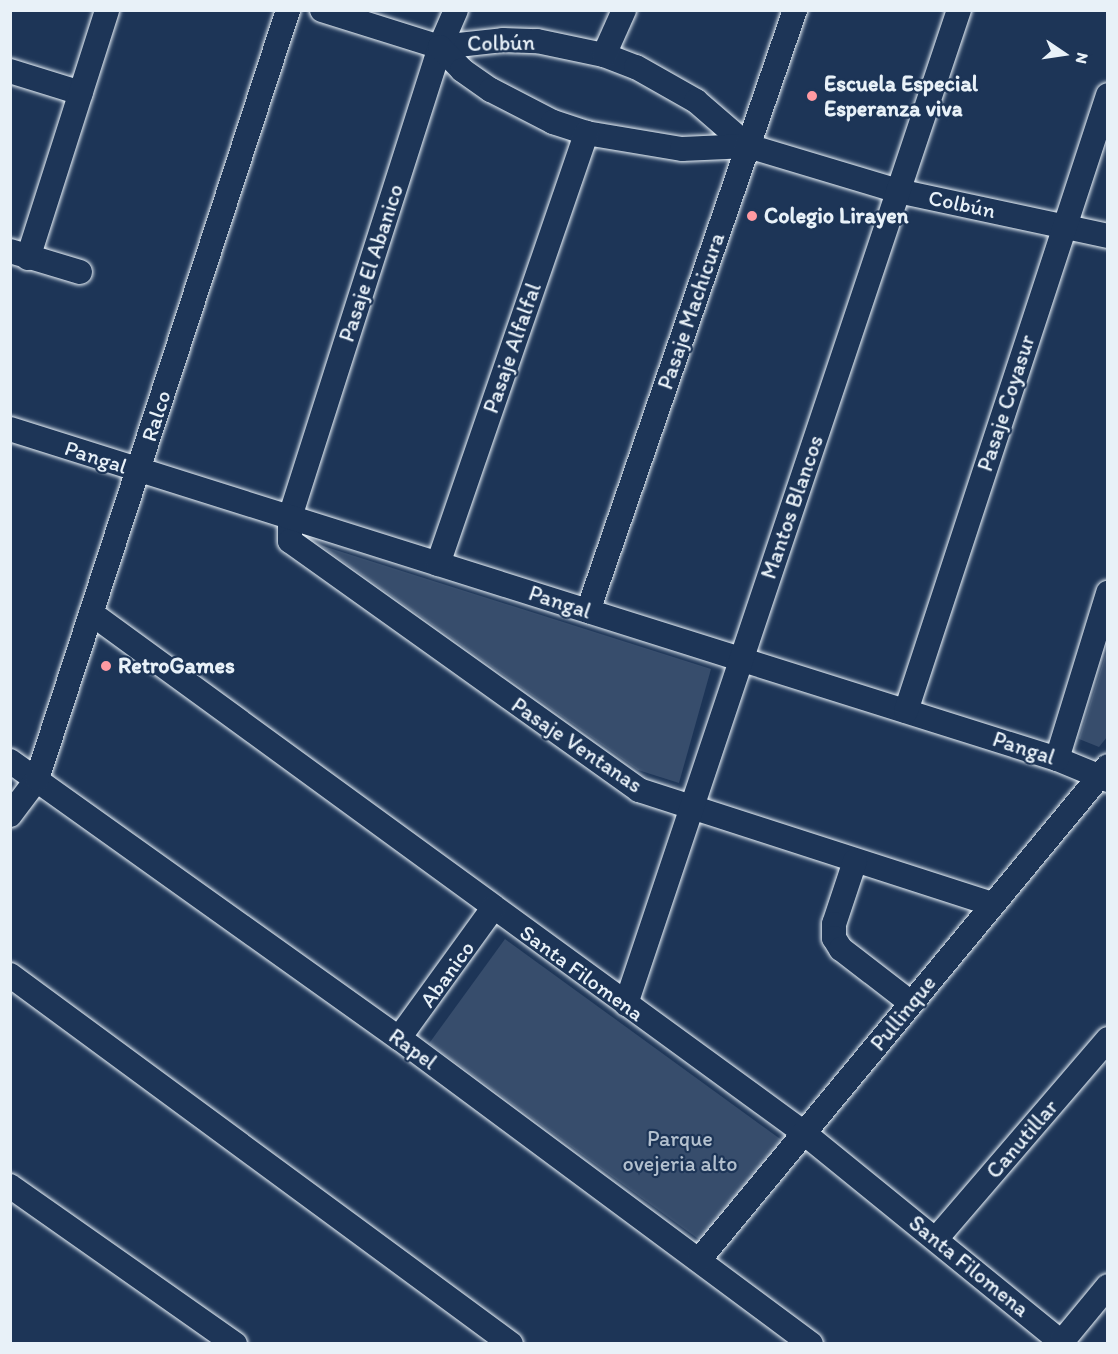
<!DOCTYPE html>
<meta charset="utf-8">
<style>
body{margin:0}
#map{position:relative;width:1118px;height:1354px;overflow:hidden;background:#1d3557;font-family:Itim,sans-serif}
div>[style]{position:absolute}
.green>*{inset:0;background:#374d6c;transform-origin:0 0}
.roads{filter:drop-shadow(0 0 2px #e8f1f8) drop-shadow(0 0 2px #e8f1f8)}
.minor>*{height:24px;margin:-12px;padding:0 12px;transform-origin:12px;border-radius:12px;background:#1d3557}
.dots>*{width:16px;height:16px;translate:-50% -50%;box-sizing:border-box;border:3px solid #1d3557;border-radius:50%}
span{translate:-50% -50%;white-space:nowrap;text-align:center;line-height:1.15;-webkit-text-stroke:4.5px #1d3557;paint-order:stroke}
.street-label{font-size:22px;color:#e8f1f8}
.poi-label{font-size:22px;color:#e8f1f8;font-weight:700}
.left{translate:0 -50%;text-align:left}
.park-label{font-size:22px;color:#b3c0ce}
.frame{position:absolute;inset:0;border:12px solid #e8f1f8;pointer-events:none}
.north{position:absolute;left:1034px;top:24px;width:60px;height:60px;-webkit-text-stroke:4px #1d3557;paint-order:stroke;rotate:103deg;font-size:16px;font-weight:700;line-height:24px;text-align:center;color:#e8f1f8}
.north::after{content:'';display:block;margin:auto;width:21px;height:27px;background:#e8f1f8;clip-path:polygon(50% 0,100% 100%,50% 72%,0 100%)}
</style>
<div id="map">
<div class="green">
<i style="clip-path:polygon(320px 545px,711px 669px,679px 783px,638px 770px)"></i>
<i style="clip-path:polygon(1107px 650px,1107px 737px,1099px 747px,1079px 739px)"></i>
<i style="left:505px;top:939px;width:342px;height:129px;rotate:36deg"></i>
</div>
<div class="roads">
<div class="minor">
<i style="left:322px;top:10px;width:124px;rotate:17.4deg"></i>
<i style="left:440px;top:47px;width:63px;rotate:-6.3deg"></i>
<i style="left:503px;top:40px;width:34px;rotate:2deg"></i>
<i style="left:537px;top:41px;width:68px;rotate:11.8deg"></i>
<i style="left:604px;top:55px;width:34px;rotate:21deg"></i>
<i style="left:636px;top:67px;width:69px;rotate:29.5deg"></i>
<i style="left:696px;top:101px;width:69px;rotate:40.9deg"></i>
<i style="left:456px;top:10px;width:40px;rotate:113.4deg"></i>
<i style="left:440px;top:47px;width:493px;rotate:107.7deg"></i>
<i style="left:290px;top:517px;width:24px;rotate:90deg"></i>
<i style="left:290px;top:541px;width:429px;rotate:35.5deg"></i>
<i style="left:639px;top:790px;width:371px;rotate:17.9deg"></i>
<i style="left:440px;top:47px;width:32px;rotate:46deg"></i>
<i style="left:462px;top:70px;width:35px;rotate:35deg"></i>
<i style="left:491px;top:90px;width:70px;rotate:27.3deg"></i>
<i style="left:553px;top:122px;width:35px;rotate:18deg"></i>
<i style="left:586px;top:133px;width:97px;rotate:9.5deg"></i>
<i style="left:682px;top:149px;width:66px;rotate:-2.6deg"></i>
<i style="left:748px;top:146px;width:157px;rotate:16.7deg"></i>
<i style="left:898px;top:191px;width:215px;rotate:12.1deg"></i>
<i style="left:604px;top:55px;width:49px;rotate:-66deg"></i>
<i style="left:10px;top:71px;width:74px;rotate:17.2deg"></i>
<i style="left:10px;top:251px;width:73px;rotate:16.7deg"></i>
<i style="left:28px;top:258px;width:260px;rotate:-72.3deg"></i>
<i style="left:10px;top:429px;width:1098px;rotate:17.49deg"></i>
<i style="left:1057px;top:759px;width:55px;rotate:22.4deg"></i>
<i style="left:438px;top:564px;width:456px;rotate:-71deg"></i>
<i style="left:588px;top:611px;width:636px;rotate:-70.99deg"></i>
<i style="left:91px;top:613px;width:882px;rotate:36.1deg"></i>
<i style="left:804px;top:1133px;width:335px;rotate:39.1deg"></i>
<i style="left:906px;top:711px;width:648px;rotate:-71.84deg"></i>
<i style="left:1057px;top:759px;width:174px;rotate:-72.9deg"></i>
<i style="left:10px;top:761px;width:478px;rotate:35.5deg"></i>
<i style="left:399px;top:1038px;width:513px;rotate:36.6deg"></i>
<i style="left:10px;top:815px;width:45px;rotate:-53.1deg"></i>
<i style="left:37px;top:779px;width:809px;rotate:-71.92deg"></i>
<i style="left:855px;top:861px;width:66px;rotate:108.4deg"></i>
<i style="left:834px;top:924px;width:14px;rotate:90deg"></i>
<i style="left:834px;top:938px;width:13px;rotate:58deg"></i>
<i style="left:841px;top:949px;width:88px;rotate:37.6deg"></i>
<i style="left:10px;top:975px;width:622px;rotate:36.37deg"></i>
<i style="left:626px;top:1004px;width:1048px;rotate:-71.48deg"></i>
<i style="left:399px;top:1038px;width:160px;rotate:-54.1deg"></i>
<i style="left:10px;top:1186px;width:275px;rotate:35.1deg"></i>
<i style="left:936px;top:1239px;width:264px;rotate:-49.3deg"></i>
<i style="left:699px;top:1260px;width:641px;rotate:-50.38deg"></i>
<i style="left:1060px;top:1344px;width:75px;rotate:-50.4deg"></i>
</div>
</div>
<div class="dots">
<i style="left:812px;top:96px;background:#ff9aa2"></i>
<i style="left:752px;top:216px;background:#ff9aa2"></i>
<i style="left:106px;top:666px;background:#ff9aa2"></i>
</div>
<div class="street-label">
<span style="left:501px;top:43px;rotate:-1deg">Colbún</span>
<span style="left:962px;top:204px;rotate:12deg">Colbún</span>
<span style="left:371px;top:263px;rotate:-72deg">Pasaje El Abanico</span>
<span style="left:691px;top:311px;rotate:-71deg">Pasaje Machicura</span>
<span style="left:512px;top:348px;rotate:-71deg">Pasaje Alfalfal</span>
<span style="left:1006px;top:403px;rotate:-72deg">Pasaje Coyasur</span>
<span style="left:156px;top:416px;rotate:-72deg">Ralco</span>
<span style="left:96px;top:457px;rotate:18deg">Pangal</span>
<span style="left:792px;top:507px;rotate:-71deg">Mantos Blancos</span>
<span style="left:560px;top:602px;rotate:18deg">Pangal</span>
<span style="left:577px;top:745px;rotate:34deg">Pasaje Ventanas</span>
<span style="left:1024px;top:748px;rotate:18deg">Pangal</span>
<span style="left:582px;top:973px;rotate:36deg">Santa Filomena</span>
<span style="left:447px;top:974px;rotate:-54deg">Abanico</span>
<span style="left:903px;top:1013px;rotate:-51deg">Pullinque</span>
<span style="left:413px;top:1049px;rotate:36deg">Rapel</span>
<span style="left:1022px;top:1139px;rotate:-49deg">Canutillar</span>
<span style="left:969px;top:1266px;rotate:39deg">Santa Filomena</span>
</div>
<div class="poi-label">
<span class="left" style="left:824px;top:96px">Escuela Especial<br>Esperanza viva</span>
<span class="left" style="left:764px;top:216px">Colegio Lirayen</span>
<span class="left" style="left:118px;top:666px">RetroGames</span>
</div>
<div class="park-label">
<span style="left:680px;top:1151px">Parque<br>ovejeria alto</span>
</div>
<div class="frame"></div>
<div class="north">N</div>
</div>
